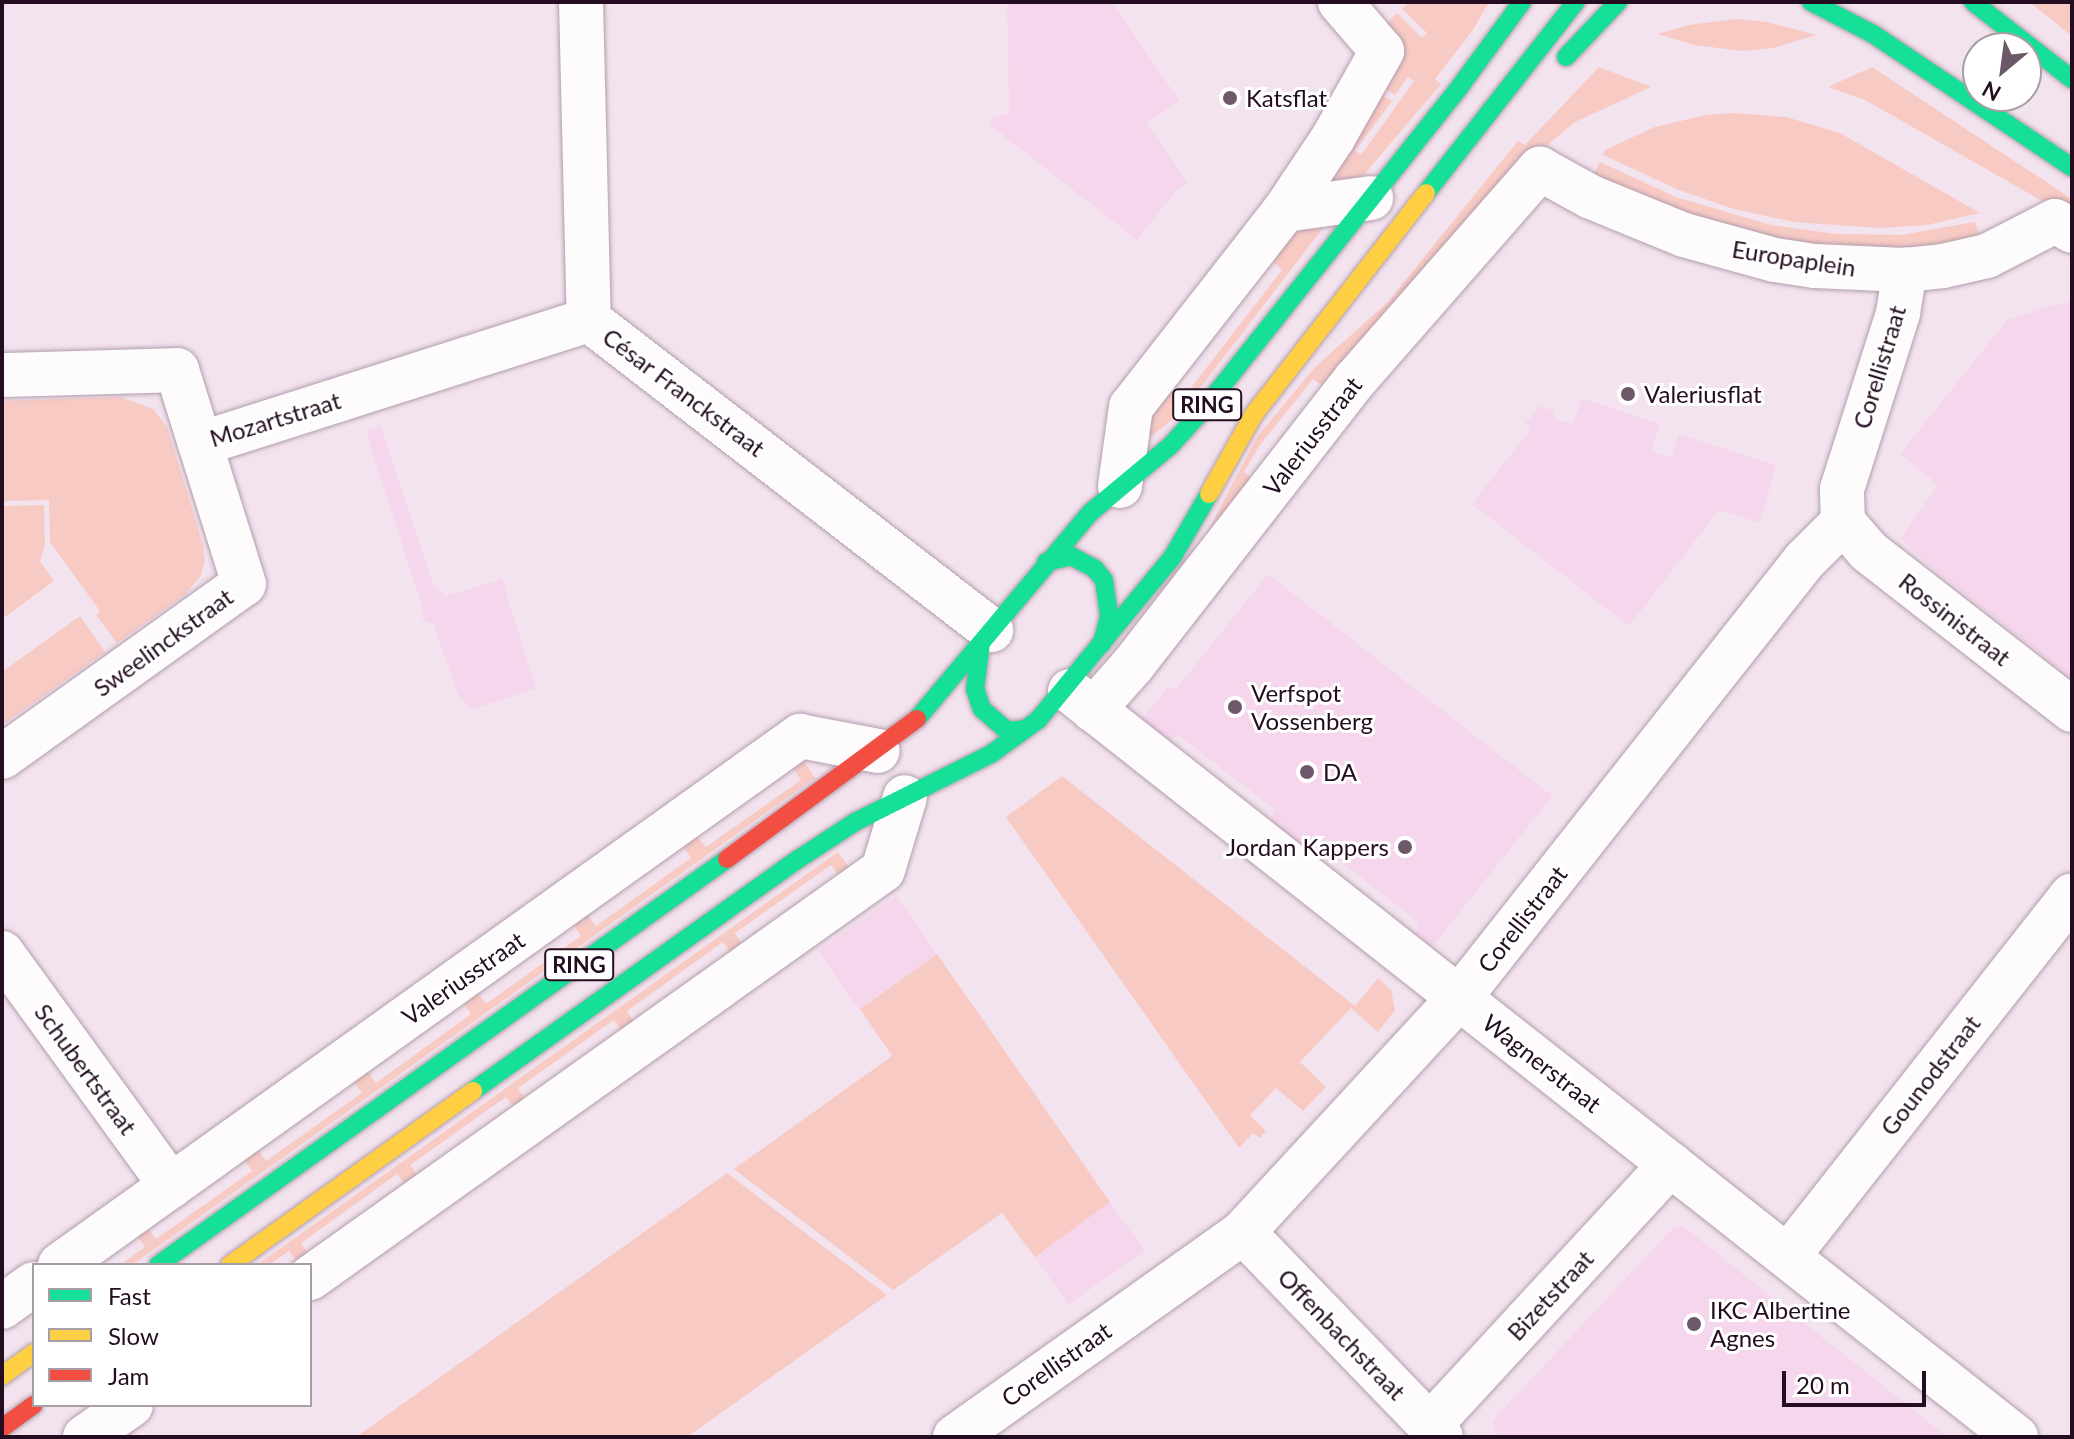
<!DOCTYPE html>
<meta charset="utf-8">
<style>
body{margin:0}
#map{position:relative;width:2074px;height:1439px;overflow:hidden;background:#f3e3ee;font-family:Lato,sans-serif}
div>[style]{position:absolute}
.built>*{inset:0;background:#f6d6ed;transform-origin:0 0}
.green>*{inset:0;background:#f8cac4}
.roads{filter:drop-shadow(0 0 2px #b29ead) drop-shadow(0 0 2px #b29ead)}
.street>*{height:44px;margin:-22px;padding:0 22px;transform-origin:22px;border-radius:22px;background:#fdfbfc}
.fast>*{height:18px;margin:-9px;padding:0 9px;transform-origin:9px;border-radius:9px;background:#16e098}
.slow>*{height:18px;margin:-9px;padding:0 9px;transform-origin:9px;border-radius:9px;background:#ffcf43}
.jam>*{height:18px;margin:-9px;padding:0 9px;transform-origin:9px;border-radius:9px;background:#f24e42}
.dots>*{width:22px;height:22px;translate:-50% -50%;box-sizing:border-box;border:4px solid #fff;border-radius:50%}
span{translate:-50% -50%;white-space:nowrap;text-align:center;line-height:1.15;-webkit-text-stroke:6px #fff;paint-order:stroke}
.shield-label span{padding:2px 6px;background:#fff;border:2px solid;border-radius:6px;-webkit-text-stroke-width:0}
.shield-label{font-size:22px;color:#240d20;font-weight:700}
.poi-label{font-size:24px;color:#240d20}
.left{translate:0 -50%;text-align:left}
.right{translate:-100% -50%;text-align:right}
.street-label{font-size:24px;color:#240d20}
.frame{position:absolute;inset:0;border:4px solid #240d20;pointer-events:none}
.legend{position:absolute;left:32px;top:1263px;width:280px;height:144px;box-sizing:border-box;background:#fff;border:2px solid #a79ea6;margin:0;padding:10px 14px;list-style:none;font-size:24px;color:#240d20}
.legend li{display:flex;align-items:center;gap:16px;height:40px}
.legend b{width:40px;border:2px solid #a79ea6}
.north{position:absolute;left:1962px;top:32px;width:80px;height:80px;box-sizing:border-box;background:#fff;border:2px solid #a79ea6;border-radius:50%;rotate:209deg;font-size:22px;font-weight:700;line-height:32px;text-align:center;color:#240d20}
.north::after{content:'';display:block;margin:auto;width:28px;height:36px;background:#6c5868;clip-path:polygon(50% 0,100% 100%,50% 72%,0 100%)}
.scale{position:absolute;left:1782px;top:1371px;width:144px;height:36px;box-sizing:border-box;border:4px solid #240d20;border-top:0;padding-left:10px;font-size:24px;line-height:28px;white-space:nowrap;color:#240d20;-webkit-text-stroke:6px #fff;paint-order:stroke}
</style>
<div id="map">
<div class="built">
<i style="clip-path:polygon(1007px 2px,1111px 2px,1179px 100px,1146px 123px,1188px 183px,1175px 192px,1137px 240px,990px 125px,990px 119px,1009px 113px)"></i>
<i style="clip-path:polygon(2072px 300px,2072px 679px,1924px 561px,1901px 539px,1938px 485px,1900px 454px,2007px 320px)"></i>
<i style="clip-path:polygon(1582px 398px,1660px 424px,1651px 451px,1671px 457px,1679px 434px,1776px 465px,1760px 523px,1719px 510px,1629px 626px,1472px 504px,1531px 429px,1525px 424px,1539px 406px,1555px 411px,1553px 418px,1573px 424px)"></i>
<i style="clip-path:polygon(381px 426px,434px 587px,446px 596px,502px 579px,536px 689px,472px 709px,459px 697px,433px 624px,423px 620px,421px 604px,366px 431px)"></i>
<i style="clip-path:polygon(1268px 574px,1552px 796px,1431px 948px,1415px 936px,1419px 923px,1318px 844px,1313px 850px,1305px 850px,1273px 824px,1271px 818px,1276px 810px,1178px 735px,1167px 741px,1141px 721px,1168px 686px,1175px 690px)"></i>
<i style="left:896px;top:896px;width:71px;height:95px;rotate:55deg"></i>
<i style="left:1110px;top:1202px;width:60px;height:93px;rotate:55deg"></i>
<i style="clip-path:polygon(1674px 1227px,1684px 1227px,1947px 1437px,1497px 1437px,1492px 1421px)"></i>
</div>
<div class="green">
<i style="clip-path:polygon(1409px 2px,1489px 2px,1473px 30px,1435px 79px,1441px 84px,1362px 177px,1326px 184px,1375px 91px,1392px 101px,1355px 151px,1361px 155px,1414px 81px,1408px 77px,1395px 95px,1379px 85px,1382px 28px,1397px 13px,1422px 38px,1427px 33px,1402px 9px)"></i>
<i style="clip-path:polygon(2030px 2px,2072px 2px,2072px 36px,2033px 5px)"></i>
<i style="clip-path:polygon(1736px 19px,1767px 22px,1816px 35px,1773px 48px,1743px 51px,1694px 45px,1658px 34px,1689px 25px)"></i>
<i style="clip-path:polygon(1599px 67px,1651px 87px,1575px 122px,1538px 153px,1331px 392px,1313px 379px,1260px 445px,1244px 472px,1259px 484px,1210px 527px,1257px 437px,1315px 367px,1387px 303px,1518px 141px,1525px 145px)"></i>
<i style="clip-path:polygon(1872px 67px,2072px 199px,2072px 218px,1865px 100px,1828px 87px)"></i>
<i style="clip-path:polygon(1732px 113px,1786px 117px,1840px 133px,1980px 213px,1927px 225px,1881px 228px,1794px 222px,1734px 209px,1679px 190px,1603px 155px,1605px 150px,1655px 127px,1706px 115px)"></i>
<i style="clip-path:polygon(1600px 162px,1676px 197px,1771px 225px,1836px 234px,1901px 235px,1975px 222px,1982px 243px,1960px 248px,1793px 251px,1589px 182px)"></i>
<i style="clip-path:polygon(1326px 224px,1181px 413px,1144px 442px,1144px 432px,1164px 385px,1183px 398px,1282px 270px,1265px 255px,1287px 234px)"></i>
<i style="clip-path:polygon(120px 397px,153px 409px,167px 427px,203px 545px,205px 560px,201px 575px,186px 594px,117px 643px,96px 615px,100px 611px,50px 542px,49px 500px,2px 501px,2px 401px)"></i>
<i style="clip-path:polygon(44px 505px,45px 544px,40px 561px,54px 581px,2px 619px,2px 506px)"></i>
<i style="clip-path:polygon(80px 616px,105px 652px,2px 725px,2px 672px)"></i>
<i style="clip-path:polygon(802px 758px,815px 778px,132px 1265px,120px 1265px,145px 1247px,135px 1233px,146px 1226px,156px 1239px,252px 1171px,242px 1157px,256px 1147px,266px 1161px,362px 1093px,352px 1079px,366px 1069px,376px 1083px,471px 1014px,462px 1001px,476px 991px,486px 1004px,581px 936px,572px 922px,586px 913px,596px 926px,691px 858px,682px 844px,695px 834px,706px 847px,801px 780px,789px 762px)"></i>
<i style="clip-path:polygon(1062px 776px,1355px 1006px,1378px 978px,1391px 990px,1395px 1010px,1378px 1032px,1351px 1008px,1300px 1062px,1326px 1087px,1303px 1111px,1276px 1088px,1250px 1115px,1266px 1131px,1260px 1138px,1253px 1133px,1239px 1148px,1006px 817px)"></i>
<i style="clip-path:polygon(838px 852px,855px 876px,845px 884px,831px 865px,735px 933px,744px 947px,733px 956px,723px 942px,627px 1011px,636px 1025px,624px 1033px,614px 1020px,518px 1088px,527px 1102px,516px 1109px,506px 1097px,410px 1165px,419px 1178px,407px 1187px,397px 1174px,301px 1243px,310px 1256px,299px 1264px,289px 1251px,269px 1265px,257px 1265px)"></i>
<i style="clip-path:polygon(937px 954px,1110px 1202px,1035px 1257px,1002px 1213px,893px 1290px,734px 1169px,892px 1056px,860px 1009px)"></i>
<i style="clip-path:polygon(727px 1173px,887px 1295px,687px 1437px,356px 1437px)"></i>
</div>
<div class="roads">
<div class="street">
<i style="left:581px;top:2px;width:318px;rotate:88.6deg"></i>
<i style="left:1285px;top:210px;width:87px;rotate:-7.9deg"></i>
<i style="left:589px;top:320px;width:508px;rotate:37.64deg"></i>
<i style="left:2px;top:375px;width:175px;rotate:-1.6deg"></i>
<i style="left:177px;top:370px;width:77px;rotate:72.7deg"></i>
<i style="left:200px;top:444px;width:408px;rotate:-17.7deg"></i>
<i style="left:1120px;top:486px;width:80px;rotate:-82.1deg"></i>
<i style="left:1131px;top:407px;width:250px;rotate:-52deg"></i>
<i style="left:1285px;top:210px;width:87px;rotate:-56.3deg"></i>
<i style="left:1333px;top:138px;width:100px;rotate:-60.6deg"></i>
<i style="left:1382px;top:51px;width:65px;rotate:-130.6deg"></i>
<i style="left:1843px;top:522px;width:38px;rotate:49deg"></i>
<i style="left:1868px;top:551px;width:259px;rotate:37.9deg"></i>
<i style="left:1070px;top:691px;width:1205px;rotate:38.26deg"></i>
<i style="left:1093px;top:710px;width:60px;rotate:-48.4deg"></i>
<i style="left:1133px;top:665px;width:361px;rotate:-52.1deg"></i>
<i style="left:1355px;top:380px;width:281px;rotate:-48.8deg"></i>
<i style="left:1540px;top:169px;width:58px;rotate:28.8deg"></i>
<i style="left:1591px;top:197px;width:100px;rotate:22.2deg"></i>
<i style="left:1684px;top:235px;width:94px;rotate:15.4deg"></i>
<i style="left:1775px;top:260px;width:40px;rotate:8.5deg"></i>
<i style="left:1815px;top:266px;width:90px;rotate:2.5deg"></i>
<i style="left:1905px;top:270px;width:38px;rotate:-6deg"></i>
<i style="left:1943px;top:266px;width:45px;rotate:-12.8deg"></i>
<i style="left:1987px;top:256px;width:76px;rotate:-27.2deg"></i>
<i style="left:2055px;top:221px;width:20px;rotate:30deg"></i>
<i style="left:2px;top:757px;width:297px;rotate:-35.6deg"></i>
<i style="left:244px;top:584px;width:147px;rotate:-107.4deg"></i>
<i style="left:2px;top:953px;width:288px;rotate:54deg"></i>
<i style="left:1243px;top:1232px;width:285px;rotate:46deg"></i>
<i style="left:1788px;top:1256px;width:459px;rotate:-51.8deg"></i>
<i style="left:60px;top:1265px;width:910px;rotate:-35.56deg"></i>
<i style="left:800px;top:736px;width:79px;rotate:10.9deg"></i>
<i style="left:310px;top:1278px;width:703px;rotate:-35.45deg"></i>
<i style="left:883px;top:870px;width:76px;rotate:-73.2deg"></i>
<i style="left:2px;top:1307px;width:39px;rotate:-36deg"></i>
<i style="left:1430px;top:1425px;width:355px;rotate:-47.3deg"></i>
<i style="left:85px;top:1437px;width:56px;rotate:-34.8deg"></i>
<i style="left:955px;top:1437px;width:354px;rotate:-35.4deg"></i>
<i style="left:1243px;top:1232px;width:318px;rotate:-47.3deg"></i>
<i style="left:1459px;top:998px;width:557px;rotate:-51.71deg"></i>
<i style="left:1804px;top:561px;width:55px;rotate:-45deg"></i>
<i style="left:1843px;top:522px;width:33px;rotate:-92deg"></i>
<i style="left:1842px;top:489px;width:185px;rotate:-72.3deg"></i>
<i style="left:1898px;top:313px;width:44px;rotate:-80.8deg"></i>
</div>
<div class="fast">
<i style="left:1811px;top:2px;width:70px;rotate:27.3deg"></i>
<i style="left:1873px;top:34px;width:239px;rotate:33.8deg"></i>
<i style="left:1973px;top:2px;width:125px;rotate:37.9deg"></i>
<i style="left:1566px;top:57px;width:76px;rotate:-46.6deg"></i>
<i style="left:1426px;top:193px;width:243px;rotate:-51.9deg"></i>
<i style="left:1046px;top:562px;width:26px;rotate:-13deg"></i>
<i style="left:1071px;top:556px;width:27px;rotate:28deg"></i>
<i style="left:1095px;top:569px;width:14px;rotate:51deg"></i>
<i style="left:1104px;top:580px;width:37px;rotate:82deg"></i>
<i style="left:1109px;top:617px;width:28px;rotate:105deg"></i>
<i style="left:981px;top:643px;width:46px;rotate:97.4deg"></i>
<i style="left:975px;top:689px;width:21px;rotate:71deg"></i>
<i style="left:982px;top:709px;width:33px;rotate:41deg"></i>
<i style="left:1007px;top:731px;width:18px;rotate:-6deg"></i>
<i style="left:917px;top:719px;width:270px;rotate:-50deg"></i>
<i style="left:1091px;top:512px;width:104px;rotate:-39.9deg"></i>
<i style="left:1171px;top:445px;width:46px;rotate:-47.6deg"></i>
<i style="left:1202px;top:411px;width:416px;rotate:-51.5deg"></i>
<i style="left:1461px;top:85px;width:103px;rotate:-53.7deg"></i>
<i style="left:473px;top:1091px;width:398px;rotate:-35.5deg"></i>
<i style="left:797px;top:860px;width:69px;rotate:-33.2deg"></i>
<i style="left:855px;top:822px;width:152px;rotate:-26.6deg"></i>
<i style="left:991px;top:754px;width:58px;rotate:-35.9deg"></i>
<i style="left:1038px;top:720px;width:212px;rotate:-50.5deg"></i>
<i style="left:1173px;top:556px;width:72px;rotate:-59.9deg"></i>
<i style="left:158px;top:1265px;width:699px;rotate:-35.51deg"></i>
</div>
<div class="slow">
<i style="left:1209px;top:494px;width:92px;rotate:-60.6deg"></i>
<i style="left:1254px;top:414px;width:280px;rotate:-52.1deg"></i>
<i style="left:230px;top:1265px;width:299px;rotate:-35.6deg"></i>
<i style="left:2px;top:1376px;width:39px;rotate:-36deg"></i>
</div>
<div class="jam">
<i style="left:727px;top:859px;width:236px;rotate:-36.4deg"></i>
<i style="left:2px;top:1428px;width:39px;rotate:-36deg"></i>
</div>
</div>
<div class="dots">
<i style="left:1230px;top:98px;background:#6c5868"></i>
<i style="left:1628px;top:394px;background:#6c5868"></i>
<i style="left:1235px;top:707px;background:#6c5868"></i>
<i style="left:1307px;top:772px;background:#6c5868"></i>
<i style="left:1405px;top:847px;background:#6c5868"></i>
<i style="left:1694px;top:1324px;background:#6c5868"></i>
</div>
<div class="shield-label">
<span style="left:1207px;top:405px">RING</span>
<span style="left:579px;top:965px">RING</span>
</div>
<div class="poi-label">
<span class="left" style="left:1246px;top:98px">Katsflat</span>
<span class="left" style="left:1644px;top:394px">Valeriusflat</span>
<span class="left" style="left:1251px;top:707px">Verfspot<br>Vossenberg</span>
<span class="left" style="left:1323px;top:772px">DA</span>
<span class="right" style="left:1389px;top:847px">Jordan Kappers</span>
<span class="left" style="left:1710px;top:1324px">IKC Albertine<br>Agnes</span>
</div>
<div class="street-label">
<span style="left:1794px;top:258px;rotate:9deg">Europaplein</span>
<span style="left:1879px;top:367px;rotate:-73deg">Corellistraat</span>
<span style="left:684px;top:392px;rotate:37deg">César Franckstraat</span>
<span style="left:275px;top:419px;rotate:-17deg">Mozartstraat</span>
<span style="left:1312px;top:436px;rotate:-52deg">Valeriusstraat</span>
<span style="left:1955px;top:619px;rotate:38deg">Rossinistraat</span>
<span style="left:163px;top:642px;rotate:-36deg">Sweelinckstraat</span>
<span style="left:1522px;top:919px;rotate:-52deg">Corellistraat</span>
<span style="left:463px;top:978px;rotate:-35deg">Valeriusstraat</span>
<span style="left:1542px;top:1063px;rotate:38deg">Wagnerstraat</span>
<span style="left:86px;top:1069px;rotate:54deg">Schubertstraat</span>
<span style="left:1930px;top:1075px;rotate:-52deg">Gounodstraat</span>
<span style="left:1550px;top:1295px;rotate:-47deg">Bizetstraat</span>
<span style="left:1342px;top:1334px;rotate:46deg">Offenbachstraat</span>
<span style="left:1056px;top:1364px;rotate:-35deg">Corellistraat</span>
</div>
<div class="frame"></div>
<ul class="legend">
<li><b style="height:10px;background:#16e098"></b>Fast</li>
<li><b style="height:10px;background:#ffcf43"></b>Slow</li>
<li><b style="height:10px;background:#f24e42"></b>Jam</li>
</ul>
<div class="north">N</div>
<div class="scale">20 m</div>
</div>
